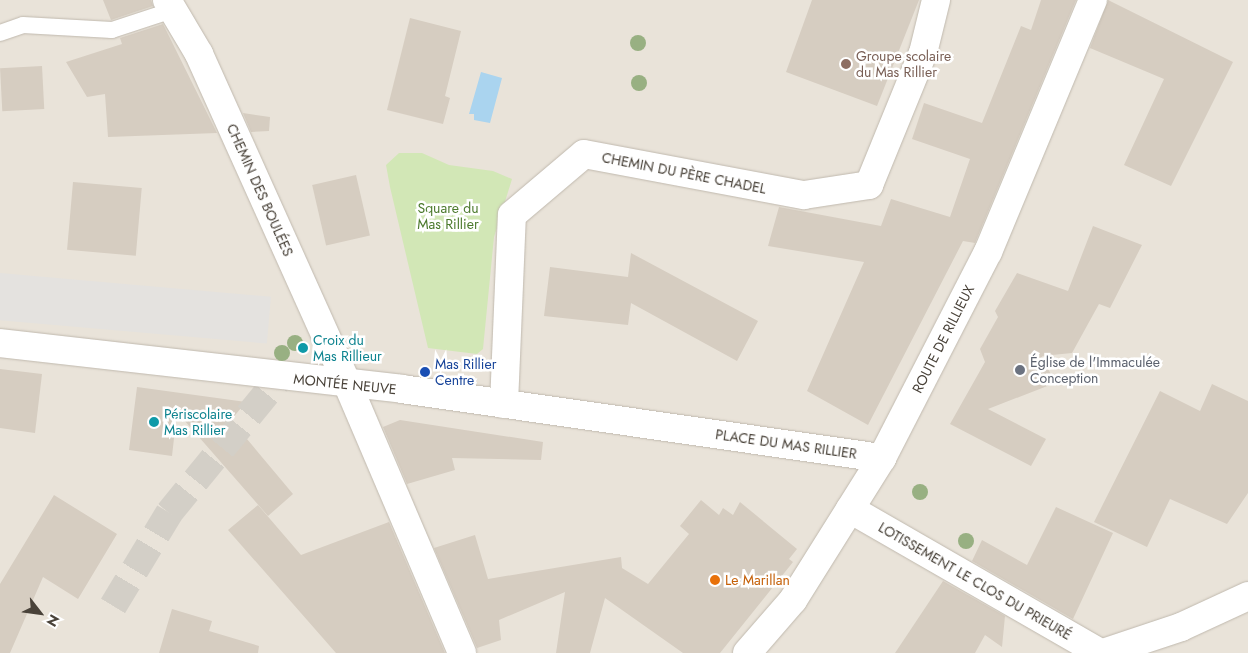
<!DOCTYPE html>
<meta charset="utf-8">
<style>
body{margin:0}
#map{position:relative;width:1248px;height:653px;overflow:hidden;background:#f5f2eb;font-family:Jost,sans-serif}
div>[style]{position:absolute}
.residential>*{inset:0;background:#e9e3d9;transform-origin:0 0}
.green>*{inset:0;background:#d2e7b6}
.parking>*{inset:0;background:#e4e2df;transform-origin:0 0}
.water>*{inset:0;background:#aad4ef}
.building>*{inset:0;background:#d6cdc1;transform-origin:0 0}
.minor-tunnel>*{height:28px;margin-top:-14px;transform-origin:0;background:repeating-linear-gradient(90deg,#d3cfc7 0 28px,transparent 0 42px)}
.roads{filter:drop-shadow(0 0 1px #c0b9ae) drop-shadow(0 0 1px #c0b9ae)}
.service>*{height:16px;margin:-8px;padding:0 8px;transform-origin:8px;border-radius:8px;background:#fff}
.minor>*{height:28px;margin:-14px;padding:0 14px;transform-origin:14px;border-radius:14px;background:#fff}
.tertiary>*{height:28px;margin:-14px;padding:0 14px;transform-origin:14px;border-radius:14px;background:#fff}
.trees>*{width:16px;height:16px;margin:-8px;border-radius:50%;background:#98b082}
.dots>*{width:14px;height:14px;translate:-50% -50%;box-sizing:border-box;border:2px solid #fff;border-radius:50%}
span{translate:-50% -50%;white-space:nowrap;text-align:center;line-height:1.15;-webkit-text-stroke:5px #fff;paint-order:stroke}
.education-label{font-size:14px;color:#785e54}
.left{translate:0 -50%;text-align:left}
.street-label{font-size:14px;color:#494239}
.park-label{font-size:14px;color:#4c7a2d}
.culture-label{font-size:14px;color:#0d838f}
.worship-label{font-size:14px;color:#5b616d}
.transit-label{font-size:14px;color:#164399}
.food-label{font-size:14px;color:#c56008}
.north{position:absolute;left:15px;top:588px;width:50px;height:50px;-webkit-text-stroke:4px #fff;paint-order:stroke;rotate:120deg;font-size:14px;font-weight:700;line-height:20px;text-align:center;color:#494239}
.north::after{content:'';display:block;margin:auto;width:18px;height:22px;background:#494239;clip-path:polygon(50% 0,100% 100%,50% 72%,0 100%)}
</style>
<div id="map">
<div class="residential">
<i style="left:0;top:0;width:1248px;height:653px"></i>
</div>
<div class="green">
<i style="clip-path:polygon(399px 153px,422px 153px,449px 165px,493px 171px,512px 179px,494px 237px,483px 349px,477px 354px,428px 348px,390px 187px,386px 165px)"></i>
</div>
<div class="parking">
<i style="left:0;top:273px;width:272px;height:47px;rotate:5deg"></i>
</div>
<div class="water">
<i style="clip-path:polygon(481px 72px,502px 78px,490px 123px,474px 120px,474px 114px,469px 114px)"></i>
</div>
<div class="building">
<i style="clip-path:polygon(103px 0,151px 0,153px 6px,111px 20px)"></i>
<i style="clip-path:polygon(812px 0,919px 0,877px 106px,786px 72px)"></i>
<i style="clip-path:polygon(1041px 0,1076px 0,975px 243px,963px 241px,868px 425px,807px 391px,864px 262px,768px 246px,779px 207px,881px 226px,891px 199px,950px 217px,970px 159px,912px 139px,924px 103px,982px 123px,1021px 26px,1031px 30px)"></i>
<i style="clip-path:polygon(1108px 0,1233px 62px,1171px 186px,1124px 165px,1164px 79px,1090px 48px)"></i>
<i style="clip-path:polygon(410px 18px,461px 31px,445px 96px,450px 98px,443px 124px,387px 110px)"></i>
<i style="clip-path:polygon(163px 24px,217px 133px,108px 137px,105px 94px,87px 97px,66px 62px,122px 44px,120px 38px)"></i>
<i style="left:42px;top:66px;width:43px;height:42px;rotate:87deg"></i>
<i style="clip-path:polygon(243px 113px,270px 117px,269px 131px,251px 132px)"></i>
<i style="left:356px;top:175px;width:62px;height:45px;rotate:77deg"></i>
<i style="left:73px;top:182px;width:69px;height:68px;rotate:5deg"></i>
<i style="clip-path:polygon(1093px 226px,1142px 245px,1110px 308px,1099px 304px,1072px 353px,1042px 356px,1055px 383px,988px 409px,1046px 439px,1031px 466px,950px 424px,985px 362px,980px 349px,998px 317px,995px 311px,1017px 273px,1068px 291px)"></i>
<i style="clip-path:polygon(631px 253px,758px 321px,737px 361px,631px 303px,628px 325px,544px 316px,550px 267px,628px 277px)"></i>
<i style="clip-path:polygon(0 369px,42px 374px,35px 433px,0 428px)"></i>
<i style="clip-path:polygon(1212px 384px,1248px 401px,1248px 493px,1227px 524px,1170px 499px,1147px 547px,1094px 522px,1160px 391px,1200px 411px)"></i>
<i style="clip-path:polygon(137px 387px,246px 402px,231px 420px,293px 494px,268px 516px,177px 412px,172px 456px,129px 450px)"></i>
<i style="clip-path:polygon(400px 420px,543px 442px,541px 460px,452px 458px,455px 470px,407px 484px,383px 427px)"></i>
<i style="clip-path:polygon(54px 495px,117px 534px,78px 599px,43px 577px,10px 653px,0 653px,0 584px)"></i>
<i style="clip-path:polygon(701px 500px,719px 515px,723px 508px,733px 515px,740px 502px,797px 549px,789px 559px,793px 562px,720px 653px,683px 653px,605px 598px,590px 653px,556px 653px,565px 592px,499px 620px,501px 640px,477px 648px,434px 548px,475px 535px,488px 579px,621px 557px,622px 568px,648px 584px,689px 534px,680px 526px)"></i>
<i style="clip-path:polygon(258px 505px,301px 555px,389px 522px,445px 653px,336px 653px,228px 530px)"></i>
<i style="clip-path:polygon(1056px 507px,1113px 533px,1073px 619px,972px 561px,982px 540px,1027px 565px)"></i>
<i style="clip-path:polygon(943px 581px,1005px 616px,1002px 647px,985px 635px,975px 653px,895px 653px)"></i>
<i style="clip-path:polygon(172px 609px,212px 621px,209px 631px,259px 646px,258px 653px,159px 653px)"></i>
</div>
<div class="minor-tunnel">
<i style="left:113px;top:606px;width:109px;rotate:-58.9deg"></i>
<i style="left:169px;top:513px;width:176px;rotate:-50.8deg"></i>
</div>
<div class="roads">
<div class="service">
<i style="left:0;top:33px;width:24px;rotate:-19deg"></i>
<i style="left:23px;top:25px;width:89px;rotate:3.2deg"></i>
<i style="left:112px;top:30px;width:64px;rotate:-18.2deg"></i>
</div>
<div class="minor">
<i style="left:167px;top:0;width:63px;rotate:59.3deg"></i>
<i style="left:199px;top:54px;width:361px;rotate:65.8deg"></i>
<i style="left:504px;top:404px;width:189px;rotate:-87.6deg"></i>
<i style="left:512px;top:215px;width:94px;rotate:-40.3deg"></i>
<i style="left:584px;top:154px;width:224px;rotate:10.6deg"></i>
<i style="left:804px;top:195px;width:66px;rotate:-8.7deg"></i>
<i style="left:869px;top:185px;width:143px;rotate:-67.8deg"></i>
<i style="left:923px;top:53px;width:55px;rotate:-76.2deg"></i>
<i style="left:850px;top:509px;width:289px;rotate:29.9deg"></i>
<i style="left:1103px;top:653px;width:82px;rotate:-18.4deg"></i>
<i style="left:1181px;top:627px;width:74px;rotate:-24.8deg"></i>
</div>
<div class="tertiary">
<i style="left:0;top:343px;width:405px;rotate:6.5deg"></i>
<i style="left:402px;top:389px;width:485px;rotate:8.2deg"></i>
<i style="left:347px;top:383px;width:293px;rotate:66.9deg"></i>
<i style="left:747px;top:653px;width:70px;rotate:-49deg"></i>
<i style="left:793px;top:600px;width:168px;rotate:-57.9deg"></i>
<i style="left:882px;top:458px;width:232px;rotate:-62.8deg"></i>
<i style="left:988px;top:252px;width:273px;rotate:-67.4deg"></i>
</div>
</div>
<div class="trees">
<i style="left:638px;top:43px"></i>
<i style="left:639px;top:83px"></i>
<i style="left:295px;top:343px"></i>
<i style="left:282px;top:353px"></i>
<i style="left:920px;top:492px"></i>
<i style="left:966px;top:541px"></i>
</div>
<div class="dots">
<i style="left:846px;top:64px;background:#8d6e63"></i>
<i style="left:303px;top:348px;background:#0f9aa8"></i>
<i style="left:1020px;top:370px;background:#6b7280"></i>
<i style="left:425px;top:372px;background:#1a4fb4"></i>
<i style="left:154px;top:422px;background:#0f9aa8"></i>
<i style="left:715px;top:580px;background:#e8710a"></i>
</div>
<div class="education-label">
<span class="left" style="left:856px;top:64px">Groupe scolaire<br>du Mas Rillier</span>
</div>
<div class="street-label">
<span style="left:684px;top:173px;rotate:11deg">CHEMIN DU PÈRE CHADEL</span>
<span style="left:260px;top:190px;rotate:66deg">CHEMIN DES BOULÉES</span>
<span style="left:943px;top:339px;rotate:-63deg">ROUTE DE RILLIEUX</span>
<span style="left:345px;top:384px;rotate:6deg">MONTÉE NEUVE</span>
<span style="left:786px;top:444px;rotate:8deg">PLACE DU MAS RILLIER</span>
<span style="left:975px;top:581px;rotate:30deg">LOTISSEMENT LE CLOS DU PRIEURÉ</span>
</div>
<div class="park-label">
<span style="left:448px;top:216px">Square du<br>Mas Rillier</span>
</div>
<div class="culture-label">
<span class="left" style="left:313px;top:348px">Croix du<br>Mas Rillieur</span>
<span class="left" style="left:164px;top:422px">Périscolaire<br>Mas Rillier</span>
</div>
<div class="worship-label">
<span class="left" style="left:1030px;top:370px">Église de l'Immaculée<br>Conception</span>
</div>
<div class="transit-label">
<span class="left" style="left:435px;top:372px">Mas Rillier<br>Centre</span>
</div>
<div class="food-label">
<span class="left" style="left:725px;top:580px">Le Marillan</span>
</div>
<div class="north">N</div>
</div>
